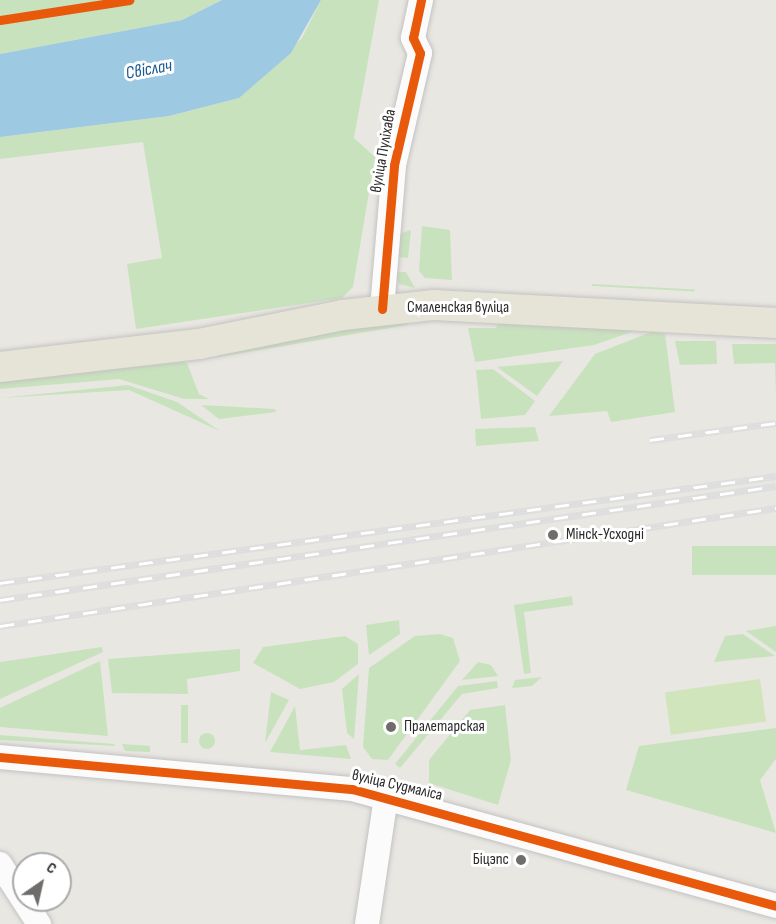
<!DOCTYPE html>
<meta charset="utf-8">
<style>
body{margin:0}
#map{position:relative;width:776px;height:924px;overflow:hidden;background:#e9e7e2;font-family:"Sofia Sans Condensed",sans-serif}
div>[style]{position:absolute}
.green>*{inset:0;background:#c9e2be;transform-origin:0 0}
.round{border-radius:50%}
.pitch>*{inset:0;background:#d1e5bc;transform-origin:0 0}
.water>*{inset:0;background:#9dc9e3}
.roads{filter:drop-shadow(0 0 2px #c3c2c1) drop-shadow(0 0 2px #c3c2c1)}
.minor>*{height:24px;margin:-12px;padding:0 12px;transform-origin:12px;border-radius:12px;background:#fcfbfb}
.major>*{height:30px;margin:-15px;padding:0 15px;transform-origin:15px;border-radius:15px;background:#e5e4d6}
.rail>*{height:7px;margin-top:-3.5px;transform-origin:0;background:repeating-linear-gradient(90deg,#fff 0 14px,#dededf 0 28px);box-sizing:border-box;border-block:2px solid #dededf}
.cycleway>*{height:9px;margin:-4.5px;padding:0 4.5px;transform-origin:4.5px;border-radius:4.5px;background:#e8590c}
.dots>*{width:16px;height:16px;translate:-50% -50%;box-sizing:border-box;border:3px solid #fff;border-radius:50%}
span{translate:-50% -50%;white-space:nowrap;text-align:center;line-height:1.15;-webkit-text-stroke:6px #fff;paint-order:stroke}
.street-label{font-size:16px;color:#2b2b2b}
.poi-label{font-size:16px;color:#2b2b2b}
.left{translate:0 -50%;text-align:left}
.right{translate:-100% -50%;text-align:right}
.water-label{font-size:18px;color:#1a5a91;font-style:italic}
.north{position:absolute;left:12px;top:852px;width:60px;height:60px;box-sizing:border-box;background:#fff;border:2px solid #aaa;border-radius:50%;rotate:34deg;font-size:16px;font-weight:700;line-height:24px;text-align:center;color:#2b2b2b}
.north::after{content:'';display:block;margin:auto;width:21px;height:27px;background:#6e6d6b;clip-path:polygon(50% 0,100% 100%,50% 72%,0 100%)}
</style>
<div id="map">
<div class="green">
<i style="clip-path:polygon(0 0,222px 0,182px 20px,0 54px)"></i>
<i style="clip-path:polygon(321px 0,379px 0,354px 138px,375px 157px,353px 287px,342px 298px,136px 329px,127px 264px,162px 258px,143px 142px,0 159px,0 137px,169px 116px,239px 98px,302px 38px)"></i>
<i style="clip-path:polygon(422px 226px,450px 230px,452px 280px,425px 278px,419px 271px)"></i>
<i style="clip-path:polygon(411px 230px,408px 258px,395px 257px,399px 234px)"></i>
<i style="clip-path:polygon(393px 272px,406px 272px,415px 288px,399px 284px)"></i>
<i style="left:592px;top:284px;width:103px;height:2px;rotate:3deg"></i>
<i style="clip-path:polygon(409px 319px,407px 325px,218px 357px,223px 347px)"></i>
<i style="clip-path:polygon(498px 323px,637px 330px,594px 345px,475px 362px,468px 328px,496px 328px)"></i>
<i style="clip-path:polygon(651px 332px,665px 334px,675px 412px,611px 422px,607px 411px,549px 416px,595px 354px)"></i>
<i style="clip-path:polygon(675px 341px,716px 341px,717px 364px,680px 365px)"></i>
<i style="clip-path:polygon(732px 344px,776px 344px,776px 397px,775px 363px,734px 364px)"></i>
<i style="clip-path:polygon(563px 361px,537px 396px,497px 367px)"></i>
<i style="clip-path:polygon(181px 362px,187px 363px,199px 394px,209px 399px,184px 399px,119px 379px,0 389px,0 382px)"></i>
<i style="clip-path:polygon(493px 369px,535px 401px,525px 415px,481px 419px,476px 370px)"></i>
<i style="clip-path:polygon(128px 385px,177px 402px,220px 431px,129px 390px,0 398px)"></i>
<i style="clip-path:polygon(201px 405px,275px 409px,276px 412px,219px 419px)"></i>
<i style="clip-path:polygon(535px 427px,539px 441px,476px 446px,475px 429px)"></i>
<i style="left:776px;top:546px;width:29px;height:84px;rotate:90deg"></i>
<i style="clip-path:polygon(572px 596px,573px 605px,524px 612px,531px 673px,524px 674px,514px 605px)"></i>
<i style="clip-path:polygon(399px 620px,400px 634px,369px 655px,366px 625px)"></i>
<i style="clip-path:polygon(776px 626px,776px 652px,746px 631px)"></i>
<i style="clip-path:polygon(440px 634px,453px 638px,460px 661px,388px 760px,372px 759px,363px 747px,369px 668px,415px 636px)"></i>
<i style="clip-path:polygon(743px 634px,775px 656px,714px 662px,725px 636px)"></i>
<i style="clip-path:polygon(345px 636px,358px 644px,358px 664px,334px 682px,300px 689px,253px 663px,263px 647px)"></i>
<i style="clip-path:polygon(102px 647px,103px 652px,0 699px,0 662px)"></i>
<i style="clip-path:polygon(240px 649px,240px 671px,187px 679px,188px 694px,112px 693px,108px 659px)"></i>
<i style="clip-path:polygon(100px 661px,108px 736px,0 727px,0 708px)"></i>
<i style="clip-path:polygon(478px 662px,491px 665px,498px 676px,462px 680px)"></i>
<i style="clip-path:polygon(359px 674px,354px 739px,347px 733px,342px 689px)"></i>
<i style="clip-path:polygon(542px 677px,532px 686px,512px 688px,515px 680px)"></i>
<i style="clip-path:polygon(497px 681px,498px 688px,462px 694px,400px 768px,395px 764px,458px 686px)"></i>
<i style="clip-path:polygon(271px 692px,289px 700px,265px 743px)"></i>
<i style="left:181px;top:705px;width:7px;height:38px"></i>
<i style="clip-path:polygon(505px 705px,511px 760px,498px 805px,429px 783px,429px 760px,470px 710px)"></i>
<i style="clip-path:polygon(295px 706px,300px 750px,346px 745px,351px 759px,270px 752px)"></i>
<i style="clip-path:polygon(776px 728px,776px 759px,760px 780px,776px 833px,626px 790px,639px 746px)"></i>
<i class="round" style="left:199px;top:733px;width:16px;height:16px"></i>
<i style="clip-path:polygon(0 735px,114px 744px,115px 746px,0 740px)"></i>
<i style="clip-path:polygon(122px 744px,150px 746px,150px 752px,125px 751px)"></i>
</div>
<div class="pitch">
<i style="left:760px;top:679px;width:43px;height:96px;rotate:82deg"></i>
</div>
<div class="water">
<i style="clip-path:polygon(222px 0,321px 0,291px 53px,239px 98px,169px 116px,0 137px,0 54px,182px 20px)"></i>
</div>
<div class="roads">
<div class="minor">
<i style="left:382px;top:309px;width:144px;rotate:-85.2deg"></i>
<i style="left:394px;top:165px;width:115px;rotate:-76.9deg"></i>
<i style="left:420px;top:53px;width:17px;rotate:-115deg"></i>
<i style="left:413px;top:38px;width:39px;rotate:-78deg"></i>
<i style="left:0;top:757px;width:353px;rotate:5.2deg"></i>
<i style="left:352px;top:789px;width:440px;rotate:15.4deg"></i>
<i style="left:0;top:864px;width:72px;rotate:57deg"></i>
<i style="left:367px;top:924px;width:128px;rotate:-81.5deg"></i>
</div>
<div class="major">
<i style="left:0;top:367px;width:200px;rotate:-6.6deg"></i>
<i style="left:199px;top:344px;width:147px;rotate:-11.4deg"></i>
<i style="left:343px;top:315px;width:92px;rotate:-6.3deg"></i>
<i style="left:434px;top:305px;width:342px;rotate:3deg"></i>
</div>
</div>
<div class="rail">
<i style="left:650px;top:440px;width:127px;rotate:-7.7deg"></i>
<i style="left:0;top:583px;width:783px;rotate:-7.85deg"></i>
<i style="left:0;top:600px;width:784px;rotate:-8.36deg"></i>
<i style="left:0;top:626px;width:785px;rotate:-8.65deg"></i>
</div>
<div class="cycleway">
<i style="left:0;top:20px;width:131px;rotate:-8.8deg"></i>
<i style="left:382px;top:309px;width:144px;rotate:-85.2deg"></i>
<i style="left:394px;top:165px;width:115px;rotate:-76.9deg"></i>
<i style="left:420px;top:53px;width:17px;rotate:-115deg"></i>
<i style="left:413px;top:38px;width:39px;rotate:-78deg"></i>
<i style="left:0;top:757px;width:353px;rotate:5.2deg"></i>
<i style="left:352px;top:789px;width:440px;rotate:15.4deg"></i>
</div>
<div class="dots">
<i style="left:553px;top:535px;background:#6e6d6b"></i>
<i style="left:391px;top:727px;background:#6e6d6b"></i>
<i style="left:521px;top:860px;background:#6e6d6b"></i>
</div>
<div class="street-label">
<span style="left:384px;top:151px;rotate:-80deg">вуліца Пуліхава</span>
<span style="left:458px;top:308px">Смаленская вуліца</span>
<span style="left:397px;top:786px;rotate:13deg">вуліца Судмаліса</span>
</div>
<div class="poi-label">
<span class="left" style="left:566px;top:535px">Мінск-Усходні</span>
<span class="left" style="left:404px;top:727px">Пралетарская</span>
<span class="right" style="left:509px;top:860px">Біцэпс</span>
</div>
<div class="water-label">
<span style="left:149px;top:70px;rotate:-10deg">Свіслач</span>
</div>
<div class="north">С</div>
</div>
